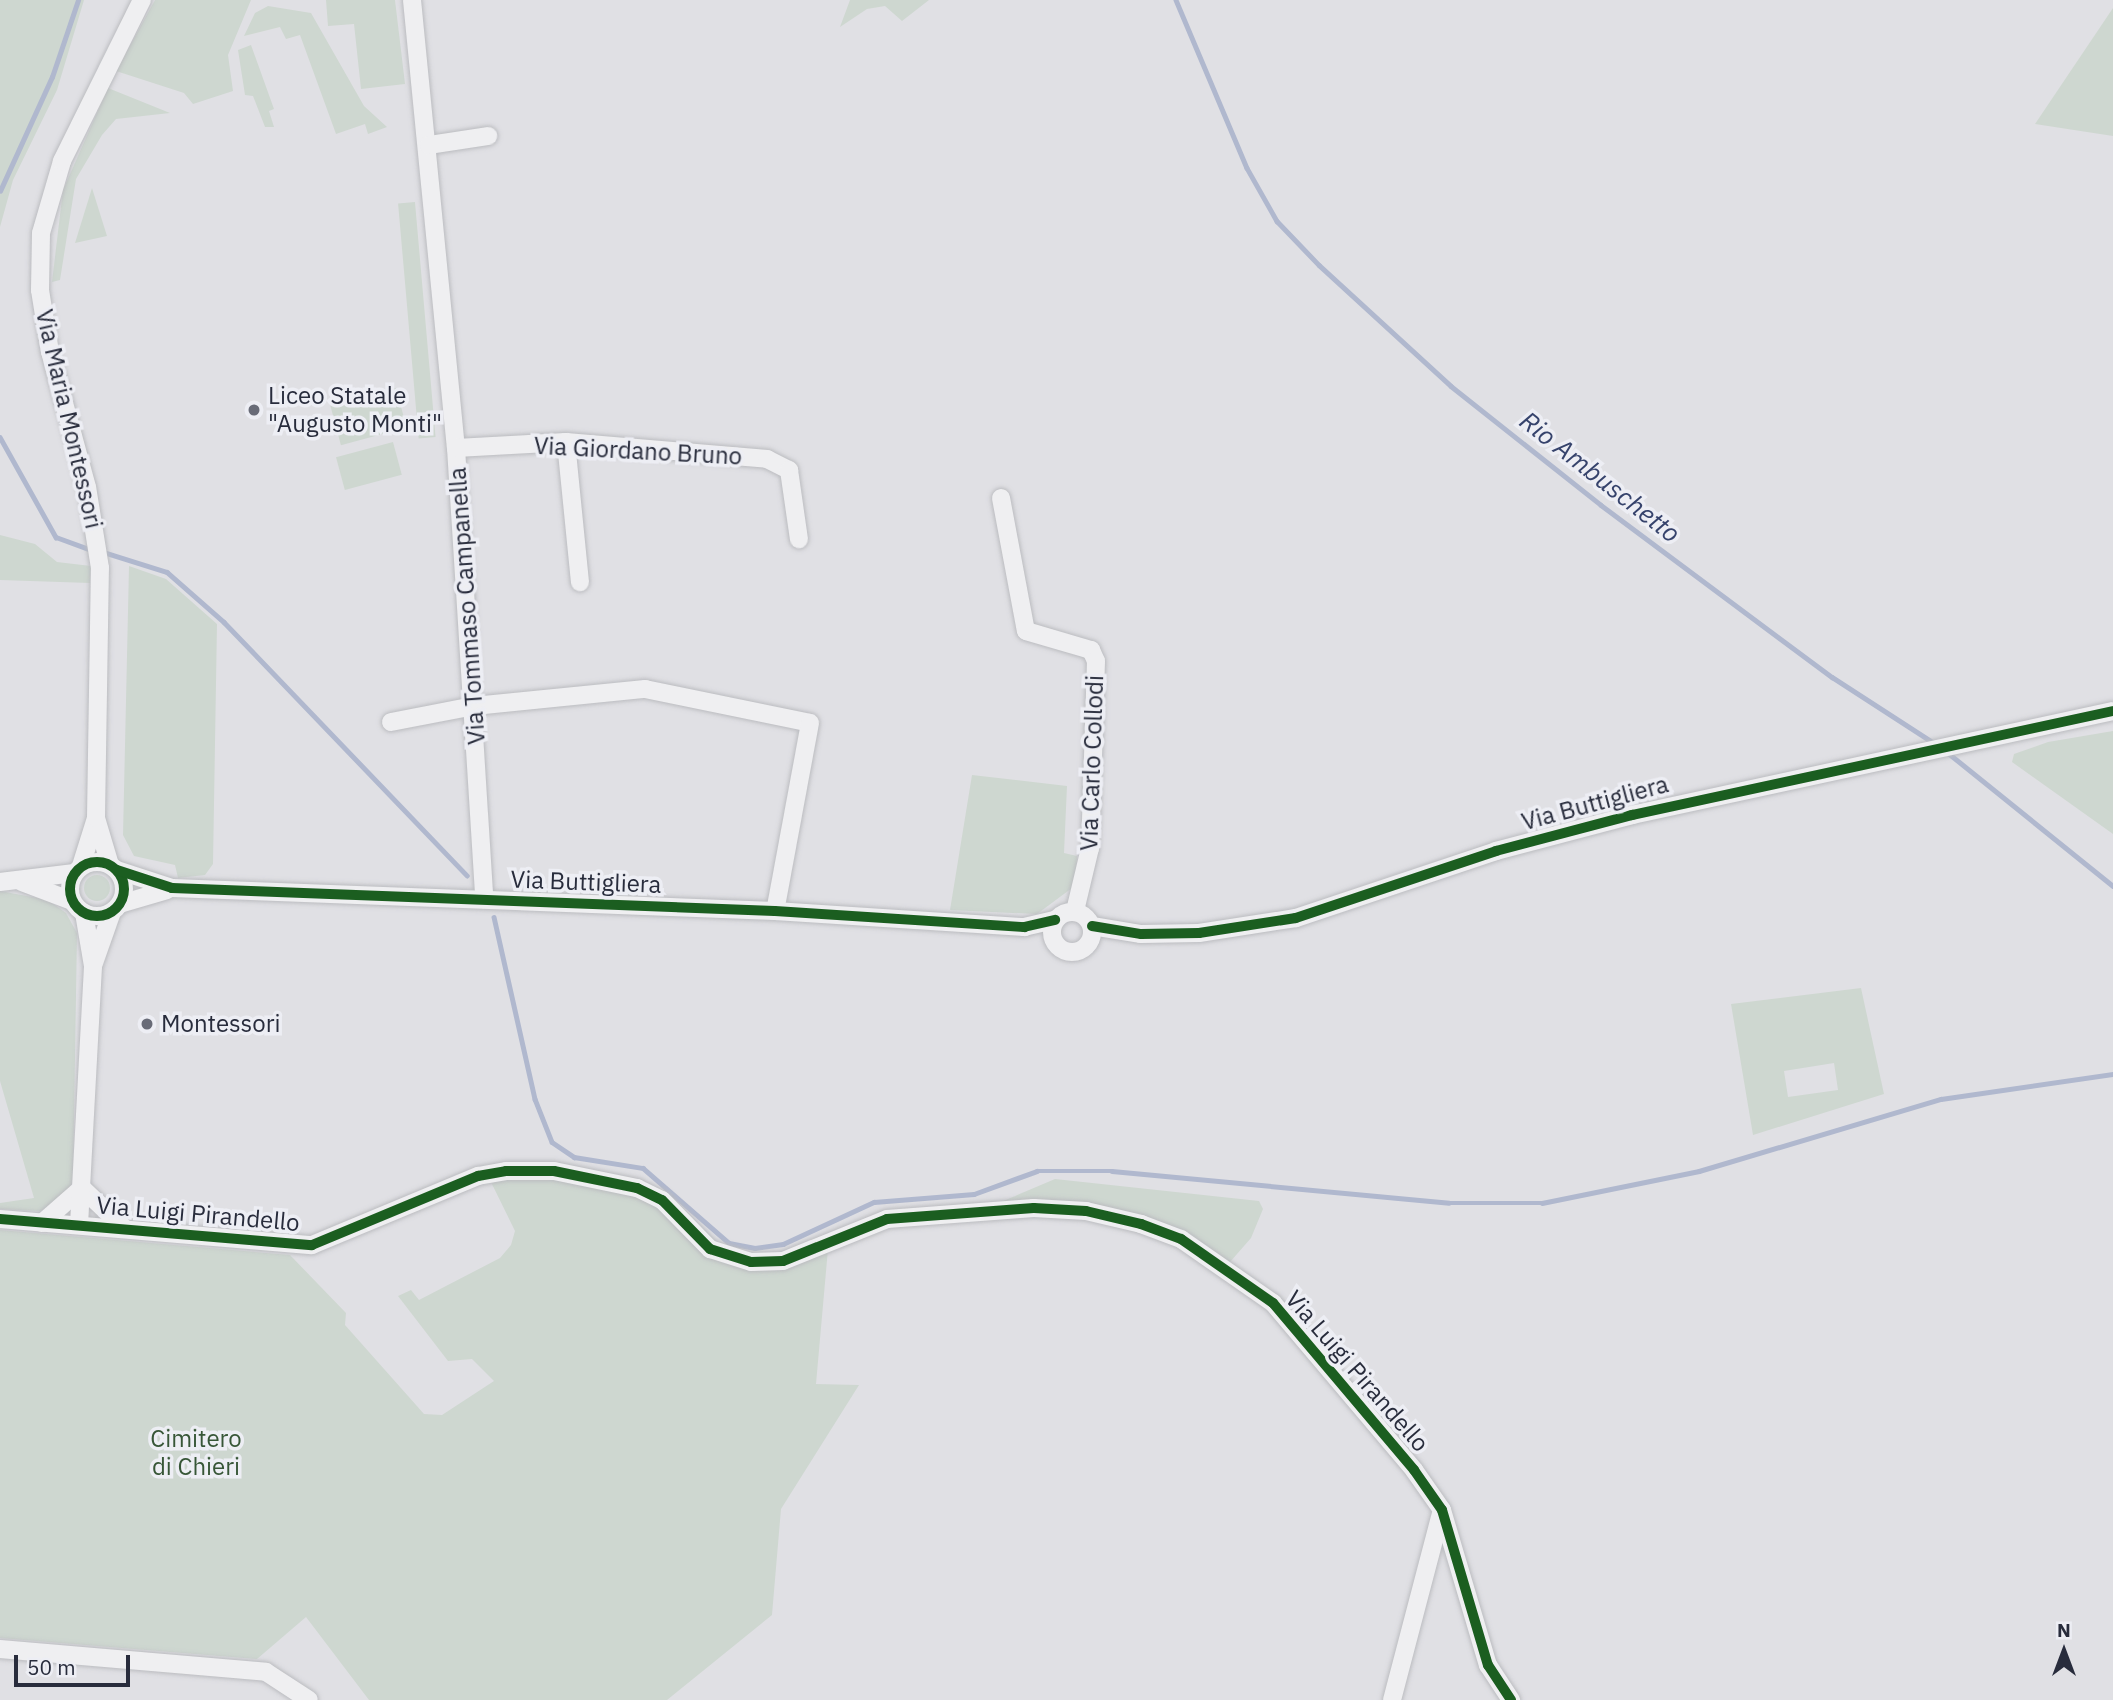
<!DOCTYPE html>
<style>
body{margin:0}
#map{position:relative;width:2113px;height:1700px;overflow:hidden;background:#e0e0e4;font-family:"IBM Plex Sans",sans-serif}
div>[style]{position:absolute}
.green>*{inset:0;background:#ced7d0;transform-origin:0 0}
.round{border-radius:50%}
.stream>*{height:4.5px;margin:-2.25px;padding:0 2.25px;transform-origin:2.25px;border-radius:2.25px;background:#b0b8ce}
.roads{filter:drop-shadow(0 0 2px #bbbcc0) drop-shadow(0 0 2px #bbbcc0)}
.minor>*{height:18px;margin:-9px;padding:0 9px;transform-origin:9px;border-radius:9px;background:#efeff1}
.minor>.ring{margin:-9px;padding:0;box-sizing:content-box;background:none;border:18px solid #efeff1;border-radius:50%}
.cycleway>*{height:10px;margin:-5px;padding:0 5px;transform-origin:5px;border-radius:5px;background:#1b5e20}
.cycleway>.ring{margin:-5px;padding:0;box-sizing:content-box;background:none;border:10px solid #1b5e20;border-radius:50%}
.dots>*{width:19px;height:19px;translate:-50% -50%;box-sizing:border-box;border:4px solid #edeef4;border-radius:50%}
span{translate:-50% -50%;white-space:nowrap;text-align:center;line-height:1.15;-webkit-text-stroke:7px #edeef4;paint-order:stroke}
.poi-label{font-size:24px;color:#282c3c}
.left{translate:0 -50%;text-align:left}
.street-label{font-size:24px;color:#282c3c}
.park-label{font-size:24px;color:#375637}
.water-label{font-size:26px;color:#36436c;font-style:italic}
.north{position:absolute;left:2029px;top:1616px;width:70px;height:70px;-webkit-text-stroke:5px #edeef4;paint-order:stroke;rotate:0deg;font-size:19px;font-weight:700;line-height:28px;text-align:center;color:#282c3c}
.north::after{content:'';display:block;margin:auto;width:24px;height:32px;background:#282c3c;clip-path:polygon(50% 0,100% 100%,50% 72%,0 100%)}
.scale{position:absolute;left:14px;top:1655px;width:116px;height:32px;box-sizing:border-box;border:4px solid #282c3c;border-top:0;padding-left:9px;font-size:21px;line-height:24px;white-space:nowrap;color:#282c3c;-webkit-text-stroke:5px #edeef4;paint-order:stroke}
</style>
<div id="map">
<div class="green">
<i style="clip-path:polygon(0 0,84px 0,57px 90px,13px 180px,0 227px)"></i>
<i style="clip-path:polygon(155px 0,251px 0,228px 55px,233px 91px,193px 104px,184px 93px,116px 71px)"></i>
<i style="clip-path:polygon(326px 0,395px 0,405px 84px,361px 89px,354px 24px,328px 26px)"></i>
<i style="clip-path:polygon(850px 0,929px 0,902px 21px,885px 6px,867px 9px,840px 27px)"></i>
<i style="clip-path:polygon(268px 6px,311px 13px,364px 106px,387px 127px,368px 134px,365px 124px,336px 134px,300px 35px,286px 39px,280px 27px,244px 36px,255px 13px)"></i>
<i style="clip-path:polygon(2113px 8px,2113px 136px,2035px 124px)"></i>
<i style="clip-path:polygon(251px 45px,274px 109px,269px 111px,274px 127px,265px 127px,253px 96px,245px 95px,238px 50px)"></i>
<i style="clip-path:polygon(108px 88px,170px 113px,116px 119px,102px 135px,76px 179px,60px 280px,52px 282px,63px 190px)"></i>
<i style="clip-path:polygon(92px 188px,107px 236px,75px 243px)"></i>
<i style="left:415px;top:202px;width:236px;height:17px;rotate:85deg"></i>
<i style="left:396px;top:388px;width:41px;height:68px;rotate:75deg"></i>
<i style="left:393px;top:442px;width:34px;height:59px;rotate:75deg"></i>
<i style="clip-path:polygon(0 535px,35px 544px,57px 562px,91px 566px,90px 583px,0 580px)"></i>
<i style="clip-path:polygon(129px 566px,166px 579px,217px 624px,213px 864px,205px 875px,178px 878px,175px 865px,134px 856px,123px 835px)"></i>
<i style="clip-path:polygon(2113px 731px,2113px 834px,2012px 762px,2014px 754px,2048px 742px)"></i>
<i style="clip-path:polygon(972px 775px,1067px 786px,1064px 853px,1077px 856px,1076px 874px,1072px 888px,1037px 914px,950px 910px)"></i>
<i class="round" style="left:84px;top:875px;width:26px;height:26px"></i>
<i style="clip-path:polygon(0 891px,48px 900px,66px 913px,77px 933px,73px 1182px,57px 1205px,40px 1211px,0 1209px,0 1203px,34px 1198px,0 1081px)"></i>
<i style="clip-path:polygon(evenodd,1861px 988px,1884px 1094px,1753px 1135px,1731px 1004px,1861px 988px,1834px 1063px,1838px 1090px,1788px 1097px,1784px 1071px,1834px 1063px)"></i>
<i style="clip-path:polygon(489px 1178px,561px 1179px,664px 1202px,730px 1263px,828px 1249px,816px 1384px,859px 1385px,781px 1509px,772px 1615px,667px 1700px,369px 1700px,306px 1617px,257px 1659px,0 1638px,0 1230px,290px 1255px,346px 1313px,345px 1325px,424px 1414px,442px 1415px,494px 1381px,472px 1359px,448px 1361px,398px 1296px,411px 1290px,419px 1300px,500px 1258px,511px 1245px,515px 1231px)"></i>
<i style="clip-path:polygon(1055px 1179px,1259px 1201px,1263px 1209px,1251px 1238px,1230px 1262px,1168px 1227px,1001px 1202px)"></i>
</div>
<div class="stream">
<i style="left:1176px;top:0;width:182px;rotate:67.1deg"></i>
<i style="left:1247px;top:168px;width:61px;rotate:60.5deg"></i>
<i style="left:1277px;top:221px;width:61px;rotate:46.3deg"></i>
<i style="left:1319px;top:265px;width:179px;rotate:42.5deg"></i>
<i style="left:1451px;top:386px;width:191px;rotate:38.4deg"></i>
<i style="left:1601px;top:505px;width:288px;rotate:36.7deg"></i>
<i style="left:1832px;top:677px;width:125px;rotate:32.9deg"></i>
<i style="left:0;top:191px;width:125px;rotate:-65.5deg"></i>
<i style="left:52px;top:77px;width:81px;rotate:-71.3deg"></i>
<i style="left:0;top:437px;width:115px;rotate:60.8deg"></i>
<i style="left:56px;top:537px;width:37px;rotate:20deg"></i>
<i style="left:103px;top:552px;width:67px;rotate:17.4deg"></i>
<i style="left:167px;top:572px;width:76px;rotate:41.3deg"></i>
<i style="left:224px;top:622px;width:351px;rotate:46.2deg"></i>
<i style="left:1947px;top:752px;width:213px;rotate:38.9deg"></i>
<i style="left:494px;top:917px;width:187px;rotate:77.3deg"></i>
<i style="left:535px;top:1099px;width:46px;rotate:68.4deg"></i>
<i style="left:552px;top:1142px;width:27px;rotate:34deg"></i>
<i style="left:574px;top:1157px;width:70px;rotate:9.1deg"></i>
<i style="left:643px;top:1168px;width:114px;rotate:41.1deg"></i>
<i style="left:729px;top:1243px;width:26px;rotate:11deg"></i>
<i style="left:755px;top:1248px;width:28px;rotate:-8deg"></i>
<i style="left:783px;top:1244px;width:100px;rotate:-24.8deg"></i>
<i style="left:874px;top:1202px;width:100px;rotate:-4.6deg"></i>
<i style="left:974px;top:1194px;width:67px;rotate:-20.1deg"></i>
<i style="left:1037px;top:1171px;width:75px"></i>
<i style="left:1112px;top:1171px;width:338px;rotate:5.4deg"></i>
<i style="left:1448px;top:1203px;width:94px"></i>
<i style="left:1542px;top:1203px;width:160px;rotate:-11.5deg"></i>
<i style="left:1699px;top:1171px;width:252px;rotate:-16.6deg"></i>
<i style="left:1941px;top:1099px;width:174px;rotate:-8.3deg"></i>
</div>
<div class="roads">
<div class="minor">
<i style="left:412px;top:0;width:450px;rotate:84.4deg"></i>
<i style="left:456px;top:448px;width:452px;rotate:86.4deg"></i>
<i style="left:429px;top:145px;width:60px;rotate:-8.7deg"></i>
<i style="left:566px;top:442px;width:141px;rotate:84.3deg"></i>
<i style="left:456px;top:448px;width:110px;rotate:-3.1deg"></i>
<i style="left:566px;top:442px;width:202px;rotate:4.8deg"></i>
<i style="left:767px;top:459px;width:25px;rotate:27deg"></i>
<i style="left:789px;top:470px;width:70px;rotate:81.8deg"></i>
<i style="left:1001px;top:498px;width:135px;rotate:79.4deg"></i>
<i style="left:1026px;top:631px;width:68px;rotate:16.3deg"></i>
<i style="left:1091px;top:650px;width:12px;rotate:66deg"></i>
<i style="left:1096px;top:661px;width:187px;rotate:91.8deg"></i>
<i style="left:1090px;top:848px;width:65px;rotate:103.4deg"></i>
<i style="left:391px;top:722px;width:85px;rotate:-10.9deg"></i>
<i style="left:474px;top:706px;width:172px;rotate:-5.7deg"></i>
<i style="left:645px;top:689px;width:168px;rotate:11.6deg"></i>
<i style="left:810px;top:723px;width:191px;rotate:100.5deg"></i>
<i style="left:96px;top:818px;width:49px;rotate:73.4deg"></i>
<i class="ring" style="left:70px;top:862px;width:36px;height:36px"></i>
<i style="left:81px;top:866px;width:50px;rotate:-72.6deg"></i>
<i style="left:96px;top:818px;width:250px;rotate:-89.1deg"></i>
<i style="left:100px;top:568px;width:82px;rotate:-99.1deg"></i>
<i style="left:87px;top:487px;width:140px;rotate:-105.3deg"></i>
<i style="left:50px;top:352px;width:63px;rotate:-99.2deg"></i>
<i style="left:40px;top:290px;width:57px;rotate:-89deg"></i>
<i style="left:41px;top:233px;width:75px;rotate:-73.7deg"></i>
<i style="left:62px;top:161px;width:180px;rotate:-63.6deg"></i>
<i style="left:117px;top:870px;width:58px;rotate:18.1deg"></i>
<i style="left:172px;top:888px;width:603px;rotate:2.18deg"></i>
<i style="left:775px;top:911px;width:250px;rotate:3.7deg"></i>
<i style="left:1024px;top:927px;width:32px;rotate:-13deg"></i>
<i style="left:0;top:882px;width:75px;rotate:-6.9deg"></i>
<i style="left:22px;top:882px;width:53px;rotate:20.8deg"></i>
<i style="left:120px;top:904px;width:49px;rotate:-16.6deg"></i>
<i class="ring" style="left:1052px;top:912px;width:22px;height:22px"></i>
<i style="left:1092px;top:926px;width:50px;rotate:9.3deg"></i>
<i style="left:1141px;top:934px;width:58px;rotate:-1deg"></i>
<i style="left:1199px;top:933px;width:98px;rotate:-8.8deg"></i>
<i style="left:1296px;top:918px;width:211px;rotate:-18.5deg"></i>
<i style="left:1496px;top:851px;width:141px;rotate:-14.8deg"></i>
<i style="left:1632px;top:815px;width:492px;rotate:-12.2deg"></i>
<i style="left:94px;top:963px;width:54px;rotate:-70.6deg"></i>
<i style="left:0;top:1219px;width:313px;rotate:4.8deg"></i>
<i style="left:312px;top:1245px;width:180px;rotate:-22.6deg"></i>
<i style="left:478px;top:1176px;width:28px;rotate:-10deg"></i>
<i style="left:506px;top:1171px;width:48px"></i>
<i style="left:554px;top:1171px;width:85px;rotate:11.6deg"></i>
<i style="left:637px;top:1188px;width:28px;rotate:26deg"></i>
<i style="left:662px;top:1200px;width:69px;rotate:45.6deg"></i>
<i style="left:710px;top:1249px;width:43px;rotate:17.6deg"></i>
<i style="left:751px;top:1262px;width:32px;rotate:-2deg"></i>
<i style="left:783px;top:1261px;width:112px;rotate:-22deg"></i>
<i style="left:887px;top:1219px;width:147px;rotate:-4.3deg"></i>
<i style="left:1034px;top:1208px;width:52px;rotate:3.3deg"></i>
<i style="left:1086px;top:1211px;width:57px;rotate:13.3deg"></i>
<i style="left:1141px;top:1224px;width:43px;rotate:20.6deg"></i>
<i style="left:1181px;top:1239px;width:112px;rotate:34.8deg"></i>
<i style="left:1273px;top:1303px;width:219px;rotate:49.8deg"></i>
<i style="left:1414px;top:1470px;width:49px;rotate:55deg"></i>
<i style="left:1442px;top:1510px;width:162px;rotate:73.5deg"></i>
<i style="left:1488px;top:1665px;width:42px;rotate:56.7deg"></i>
<i style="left:42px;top:1223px;width:53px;rotate:-41.2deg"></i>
<i style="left:82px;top:1188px;width:58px;rotate:43.6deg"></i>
<i style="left:79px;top:1225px;width:259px;rotate:-86.9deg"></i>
<i style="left:93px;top:966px;width:54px;rotate:-99.6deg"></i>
<i style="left:0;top:1649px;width:267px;rotate:4.9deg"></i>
<i style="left:266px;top:1672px;width:51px;rotate:33.1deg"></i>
<i style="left:1392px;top:1700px;width:196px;rotate:-75.3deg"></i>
</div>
</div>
<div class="cycleway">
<i class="ring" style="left:70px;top:862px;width:44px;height:44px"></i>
<i style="left:117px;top:870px;width:58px;rotate:18.1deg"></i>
<i style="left:172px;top:888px;width:603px;rotate:2.18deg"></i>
<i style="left:775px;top:911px;width:250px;rotate:3.7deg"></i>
<i style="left:1024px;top:927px;width:32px;rotate:-13deg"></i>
<i style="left:1092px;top:926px;width:50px;rotate:9.3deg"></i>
<i style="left:1141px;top:934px;width:58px;rotate:-1deg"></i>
<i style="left:1199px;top:933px;width:98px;rotate:-8.8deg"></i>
<i style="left:1296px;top:918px;width:211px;rotate:-18.5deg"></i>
<i style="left:1496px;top:851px;width:141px;rotate:-14.8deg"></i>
<i style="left:1632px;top:815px;width:492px;rotate:-12.2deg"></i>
<i style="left:0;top:1219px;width:313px;rotate:4.8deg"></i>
<i style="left:312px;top:1245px;width:180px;rotate:-22.6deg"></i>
<i style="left:478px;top:1176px;width:28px;rotate:-10deg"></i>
<i style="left:506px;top:1171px;width:48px"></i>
<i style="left:554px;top:1171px;width:85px;rotate:11.6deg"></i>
<i style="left:637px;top:1188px;width:28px;rotate:26deg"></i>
<i style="left:662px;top:1200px;width:69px;rotate:45.6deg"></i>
<i style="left:710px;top:1249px;width:43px;rotate:17.6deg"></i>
<i style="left:751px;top:1262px;width:32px;rotate:-2deg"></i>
<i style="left:783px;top:1261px;width:112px;rotate:-22deg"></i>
<i style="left:887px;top:1219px;width:147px;rotate:-4.3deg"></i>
<i style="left:1034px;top:1208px;width:52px;rotate:3.3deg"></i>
<i style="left:1086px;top:1211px;width:57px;rotate:13.3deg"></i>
<i style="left:1141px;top:1224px;width:43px;rotate:20.6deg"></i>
<i style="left:1181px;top:1239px;width:112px;rotate:34.8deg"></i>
<i style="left:1273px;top:1303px;width:219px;rotate:49.8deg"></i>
<i style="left:1414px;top:1470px;width:49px;rotate:55deg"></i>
<i style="left:1442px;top:1510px;width:162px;rotate:73.5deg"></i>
<i style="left:1488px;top:1665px;width:42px;rotate:56.7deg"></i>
</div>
<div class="dots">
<i style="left:254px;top:410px;background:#686b77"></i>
<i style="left:147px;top:1024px;background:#686b77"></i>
</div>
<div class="poi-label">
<span class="left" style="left:268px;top:410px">Liceo Statale<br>"Augusto Monti"</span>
<span class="left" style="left:161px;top:1024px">Montessori</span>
</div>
<div class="street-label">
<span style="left:69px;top:419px;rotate:77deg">Via Maria Montessori</span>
<span style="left:638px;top:451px;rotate:3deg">Via Giordano Bruno</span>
<span style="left:467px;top:606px;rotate:-94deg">Via Tommaso Campanella</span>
<span style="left:1092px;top:763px;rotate:-88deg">Via Carlo Collodi</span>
<span style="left:1595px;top:803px;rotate:-15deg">Via Buttigliera</span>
<span style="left:586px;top:882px;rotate:2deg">Via Buttigliera</span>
<span style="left:198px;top:1214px;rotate:5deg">Via Luigi Pirandello</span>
<span style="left:1357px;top:1371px;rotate:49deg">Via Luigi Pirandello</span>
</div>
<div class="park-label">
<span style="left:196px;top:1453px">Cimitero<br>di Chieri</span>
</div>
<div class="water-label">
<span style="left:1600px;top:477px;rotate:38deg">Rio Ambuschetto</span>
</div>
<div class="north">N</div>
<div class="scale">50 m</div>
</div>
